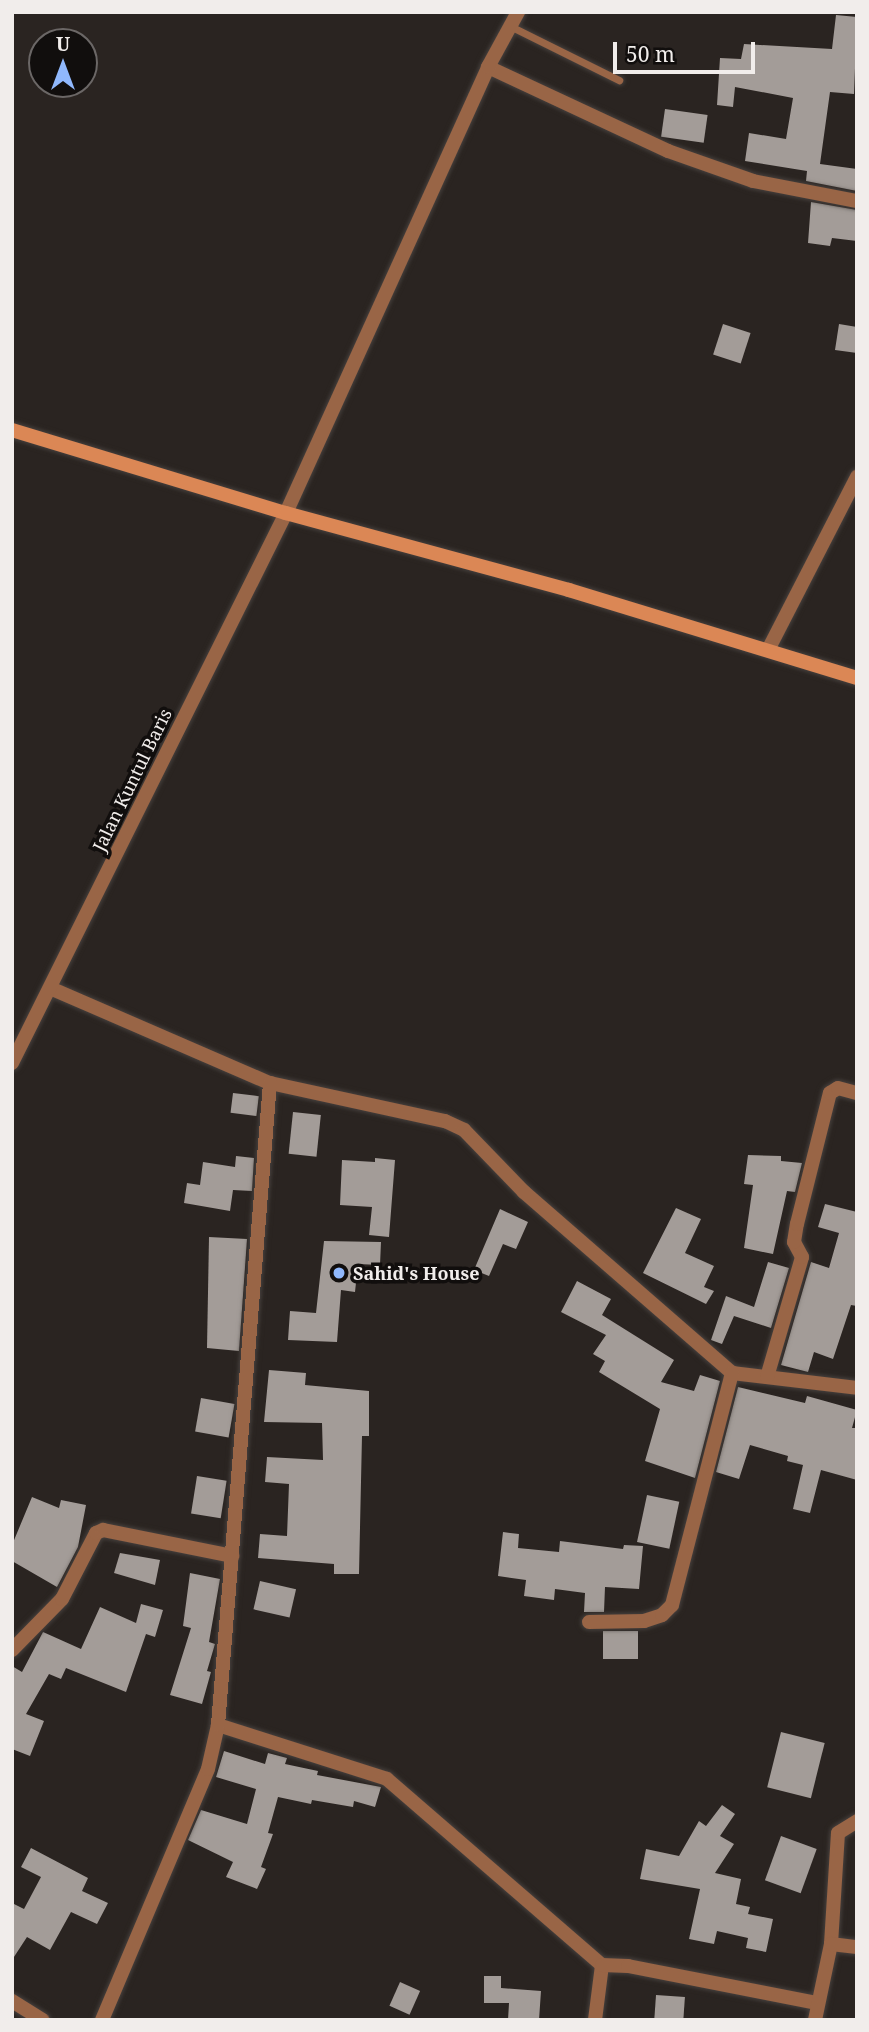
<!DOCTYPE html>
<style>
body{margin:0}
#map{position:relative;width:869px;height:2032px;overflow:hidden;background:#2a2421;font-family:"Noto Serif",serif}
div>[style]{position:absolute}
.building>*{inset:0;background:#a39c98;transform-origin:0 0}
.roads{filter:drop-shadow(0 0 2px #46403d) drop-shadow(0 0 2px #46403d)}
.lane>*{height:7px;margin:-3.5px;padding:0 3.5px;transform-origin:3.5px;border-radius:3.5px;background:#996546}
.street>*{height:14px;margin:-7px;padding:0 7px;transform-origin:7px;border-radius:7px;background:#996546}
.secondary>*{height:14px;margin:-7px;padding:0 7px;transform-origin:7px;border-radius:7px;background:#db8755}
.dots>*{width:19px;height:19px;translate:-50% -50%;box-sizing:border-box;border:4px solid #110e0d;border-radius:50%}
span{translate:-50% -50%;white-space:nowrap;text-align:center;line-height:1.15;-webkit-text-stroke:7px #110e0d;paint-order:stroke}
.street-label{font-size:18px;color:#f1edeb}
.poi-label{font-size:18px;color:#f1edeb;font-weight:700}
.left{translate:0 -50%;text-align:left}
.frame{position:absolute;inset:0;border:14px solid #f1edeb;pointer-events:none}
.north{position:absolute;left:28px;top:28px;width:70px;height:70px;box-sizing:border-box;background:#110e0d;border:2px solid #6b6766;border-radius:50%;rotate:0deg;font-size:19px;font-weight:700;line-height:28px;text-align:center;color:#f1edeb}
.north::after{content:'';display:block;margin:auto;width:24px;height:32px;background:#90b8fd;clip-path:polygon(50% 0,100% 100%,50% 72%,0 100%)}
.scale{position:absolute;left:613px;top:42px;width:142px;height:32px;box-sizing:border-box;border:4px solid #f1edeb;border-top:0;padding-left:9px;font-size:21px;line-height:24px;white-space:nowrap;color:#f1edeb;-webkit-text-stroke:5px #110e0d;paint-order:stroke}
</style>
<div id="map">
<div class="building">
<i style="clip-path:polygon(836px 15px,857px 17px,854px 94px,830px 92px,820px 164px,857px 169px,857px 191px,806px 181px,807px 171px,745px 161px,749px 133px,786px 139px,793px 98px,735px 87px,733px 107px,717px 105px,720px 58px,741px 59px,744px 44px,832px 49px)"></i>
<i style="left:665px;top:109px;width:43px;height:28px;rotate:8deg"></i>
<i style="clip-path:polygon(811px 202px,857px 210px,857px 241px,832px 238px,830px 246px,808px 243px)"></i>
<i style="left:723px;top:324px;width:29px;height:32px;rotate:18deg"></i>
<i style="clip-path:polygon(839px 324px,857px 327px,857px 353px,835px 350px)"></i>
<i style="left:233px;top:1093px;width:26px;height:20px;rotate:7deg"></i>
<i style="left:293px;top:1112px;width:28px;height:42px;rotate:6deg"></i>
<i style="clip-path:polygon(748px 1155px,781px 1156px,781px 1161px,802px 1163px,795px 1192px,787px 1191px,773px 1254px,744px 1248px,753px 1185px,744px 1184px)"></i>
<i style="clip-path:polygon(236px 1156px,254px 1158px,252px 1191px,233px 1190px,230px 1211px,184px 1203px,187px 1183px,200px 1185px,203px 1162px,235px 1167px)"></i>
<i style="clip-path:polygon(375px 1158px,395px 1160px,389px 1237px,369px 1235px,372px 1207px,340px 1205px,342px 1160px,375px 1162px)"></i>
<i style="clip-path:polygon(825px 1204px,857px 1212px,857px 1306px,851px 1305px,833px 1359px,814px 1352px,808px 1372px,781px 1365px,811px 1262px,829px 1268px,839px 1233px,818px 1227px)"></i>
<i style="clip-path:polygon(676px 1208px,701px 1219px,685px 1253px,714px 1266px,704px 1287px,714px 1291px,706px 1304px,643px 1273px)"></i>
<i style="clip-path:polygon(500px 1209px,528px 1222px,516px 1249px,503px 1244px,489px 1276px,474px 1270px)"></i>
<i style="clip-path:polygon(209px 1237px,247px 1239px,239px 1351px,207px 1348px)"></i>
<i style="clip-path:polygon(324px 1241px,381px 1242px,380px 1265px,358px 1264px,355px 1292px,341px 1290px,337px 1342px,288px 1340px,290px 1311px,316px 1313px)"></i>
<i style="clip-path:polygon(768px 1262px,789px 1268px,771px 1328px,734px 1316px,722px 1344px,711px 1340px,726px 1296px,754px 1307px)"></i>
<i style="clip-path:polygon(577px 1281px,611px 1299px,602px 1315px,674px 1360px,661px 1382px,694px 1391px,700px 1375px,720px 1381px,695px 1478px,645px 1461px,660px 1409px,599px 1372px,605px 1361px,593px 1354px,606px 1335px,561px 1312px)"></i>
<i style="clip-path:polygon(269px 1370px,306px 1373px,305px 1385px,369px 1391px,369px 1436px,362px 1436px,359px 1574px,334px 1574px,334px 1564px,258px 1558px,260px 1534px,287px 1536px,289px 1484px,265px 1482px,267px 1457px,323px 1460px,322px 1423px,264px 1422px)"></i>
<i style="clip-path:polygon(738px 1387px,805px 1403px,807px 1396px,857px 1410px,852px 1428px,857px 1428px,857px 1480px,821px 1470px,810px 1513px,793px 1509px,803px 1465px,787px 1461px,788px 1456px,750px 1445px,739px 1479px,716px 1472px)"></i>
<i style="left:201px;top:1398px;width:34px;height:34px;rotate:10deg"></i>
<i style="left:197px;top:1476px;width:30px;height:38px;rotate:9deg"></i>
<i style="left:647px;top:1495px;width:33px;height:48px;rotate:12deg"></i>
<i style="clip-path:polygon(32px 1497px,59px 1508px,61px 1500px,86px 1505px,78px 1547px,57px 1587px,12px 1561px,12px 1545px)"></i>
<i style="clip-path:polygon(503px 1532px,519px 1534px,518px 1548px,559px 1552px,560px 1541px,623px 1549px,624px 1545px,643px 1546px,639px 1589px,605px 1587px,604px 1612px,584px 1612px,585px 1593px,555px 1589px,554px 1600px,524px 1596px,526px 1580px,498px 1576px)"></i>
<i style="clip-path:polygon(120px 1553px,160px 1560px,155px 1585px,114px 1573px)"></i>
<i style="clip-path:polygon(190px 1573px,220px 1579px,209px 1642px,215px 1644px,207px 1671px,211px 1672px,202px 1704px,170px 1695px,191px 1628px,183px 1626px)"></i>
<i style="left:260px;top:1581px;width:37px;height:29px;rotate:13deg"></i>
<i style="clip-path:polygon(141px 1604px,163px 1610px,155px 1637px,146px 1634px,126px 1692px,66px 1668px,61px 1679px,49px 1674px,26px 1714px,44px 1721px,30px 1756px,12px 1749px,12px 1666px,22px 1672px,43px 1632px,81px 1649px,100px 1607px,136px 1623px)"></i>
<i style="left:603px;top:1631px;width:35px;height:28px"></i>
<i style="left:781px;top:1732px;width:45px;height:57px;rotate:14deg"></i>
<i style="clip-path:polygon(224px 1751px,265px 1764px,268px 1753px,287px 1758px,285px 1764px,318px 1771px,317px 1775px,381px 1787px,375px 1807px,354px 1801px,353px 1807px,312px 1800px,311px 1804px,278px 1797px,268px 1833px,273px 1834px,261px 1867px,266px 1869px,257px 1889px,226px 1877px,233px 1862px,188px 1840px,201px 1810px,247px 1824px,256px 1789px,216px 1777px)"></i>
<i style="clip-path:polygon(722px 1805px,735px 1814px,720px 1836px,734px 1844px,715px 1873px,741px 1879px,736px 1904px,750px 1907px,748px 1914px,773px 1919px,766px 1952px,746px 1948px,748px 1938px,717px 1931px,714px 1944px,689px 1939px,700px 1889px,640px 1879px,646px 1849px,679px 1856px,699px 1821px,706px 1826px)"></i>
<i style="left:781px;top:1836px;width:38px;height:47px;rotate:20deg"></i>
<i style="clip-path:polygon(31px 1848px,88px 1878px,82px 1891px,108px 1903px,97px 1924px,71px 1912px,50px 1950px,27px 1937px,12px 1960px,12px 1903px,24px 1909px,41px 1877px,21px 1867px)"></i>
<i style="clip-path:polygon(484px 1976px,501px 1976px,501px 1988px,541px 1991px,539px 2020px,508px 2020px,509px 2003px,484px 2003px)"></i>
<i style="left:400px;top:1982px;width:22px;height:26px;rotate:24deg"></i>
<i style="left:656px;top:1995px;width:29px;height:25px;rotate:4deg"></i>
</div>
<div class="roads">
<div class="lane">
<i style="left:510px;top:26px;width:122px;rotate:26.4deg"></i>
</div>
<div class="street">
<i style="left:488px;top:67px;width:199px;rotate:25deg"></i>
<i style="left:668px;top:151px;width:90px;rotate:19.4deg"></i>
<i style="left:753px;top:181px;width:106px;rotate:10.9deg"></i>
<i style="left:768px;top:650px;width:195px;rotate:-62.8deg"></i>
<i style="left:50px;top:988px;width:240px;rotate:23.4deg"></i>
<i style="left:270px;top:1083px;width:179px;rotate:12.3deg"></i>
<i style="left:445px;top:1121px;width:21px;rotate:25deg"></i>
<i style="left:464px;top:1130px;width:86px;rotate:45.9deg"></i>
<i style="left:524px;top:1192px;width:276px;rotate:41deg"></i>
<i style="left:732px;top:1373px;width:126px;rotate:6.8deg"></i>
<i style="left:12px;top:1063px;width:614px;rotate:-63.52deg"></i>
<i style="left:286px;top:513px;width:490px;rotate:-65.6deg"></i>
<i style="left:488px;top:67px;width:63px;rotate:-61.4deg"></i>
<i style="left:767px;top:1377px;width:125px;rotate:-73.7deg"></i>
<i style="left:802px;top:1257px;width:17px;rotate:-118deg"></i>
<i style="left:794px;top:1242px;width:18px;rotate:-81deg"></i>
<i style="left:797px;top:1224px;width:135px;rotate:-75.9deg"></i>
<i style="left:830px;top:1093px;width:9px;rotate:-32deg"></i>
<i style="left:838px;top:1088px;width:20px;rotate:15deg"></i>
<i style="left:589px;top:1622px;width:55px;rotate:-1deg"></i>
<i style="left:644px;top:1621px;width:19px;rotate:-18deg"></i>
<i style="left:662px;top:1615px;width:14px;rotate:-45deg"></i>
<i style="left:672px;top:1605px;width:240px;rotate:-75.5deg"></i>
<i style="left:12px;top:1650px;width:71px;rotate:-45.6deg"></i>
<i style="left:62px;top:1599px;width:74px;rotate:-62.7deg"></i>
<i style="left:96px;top:1533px;width:8px;rotate:-23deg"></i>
<i style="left:103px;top:1530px;width:132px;rotate:11.4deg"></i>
<i style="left:218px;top:1725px;width:177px;rotate:17.7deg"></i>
<i style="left:387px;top:1779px;width:284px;rotate:40.9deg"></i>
<i style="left:831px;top:1944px;width:111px;rotate:-86.4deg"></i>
<i style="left:838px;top:1833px;width:22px;rotate:-32deg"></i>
<i style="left:12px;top:2001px;width:36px;rotate:32deg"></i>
<i style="left:102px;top:2020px;width:272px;rotate:-67.1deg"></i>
<i style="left:208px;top:1769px;width:45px;rotate:-77.2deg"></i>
<i style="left:218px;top:1725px;width:644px;rotate:-85.37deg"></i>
<i style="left:595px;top:2020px;width:55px;rotate:-82.7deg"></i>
<i style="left:602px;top:1965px;width:26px;rotate:2deg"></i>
<i style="left:628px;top:1966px;width:193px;rotate:11.1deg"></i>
<i style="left:815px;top:2020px;width:78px;rotate:-78.1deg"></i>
<i style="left:831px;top:1944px;width:26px;rotate:7deg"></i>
</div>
<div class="secondary">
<i style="left:12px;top:430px;width:286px;rotate:16.9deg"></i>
<i style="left:286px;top:513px;width:293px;rotate:15.2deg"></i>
<i style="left:569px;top:590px;width:301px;rotate:17deg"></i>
</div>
</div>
<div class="dots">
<i style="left:339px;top:1273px;background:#90b8fd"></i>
</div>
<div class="street-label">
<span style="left:132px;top:780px;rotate:-64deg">Jalan Kuntul Baris</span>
</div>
<div class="poi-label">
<span class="left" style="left:353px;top:1273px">Sahid's House</span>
</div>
<div class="frame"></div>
<div class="north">U</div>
<div class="scale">50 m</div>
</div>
